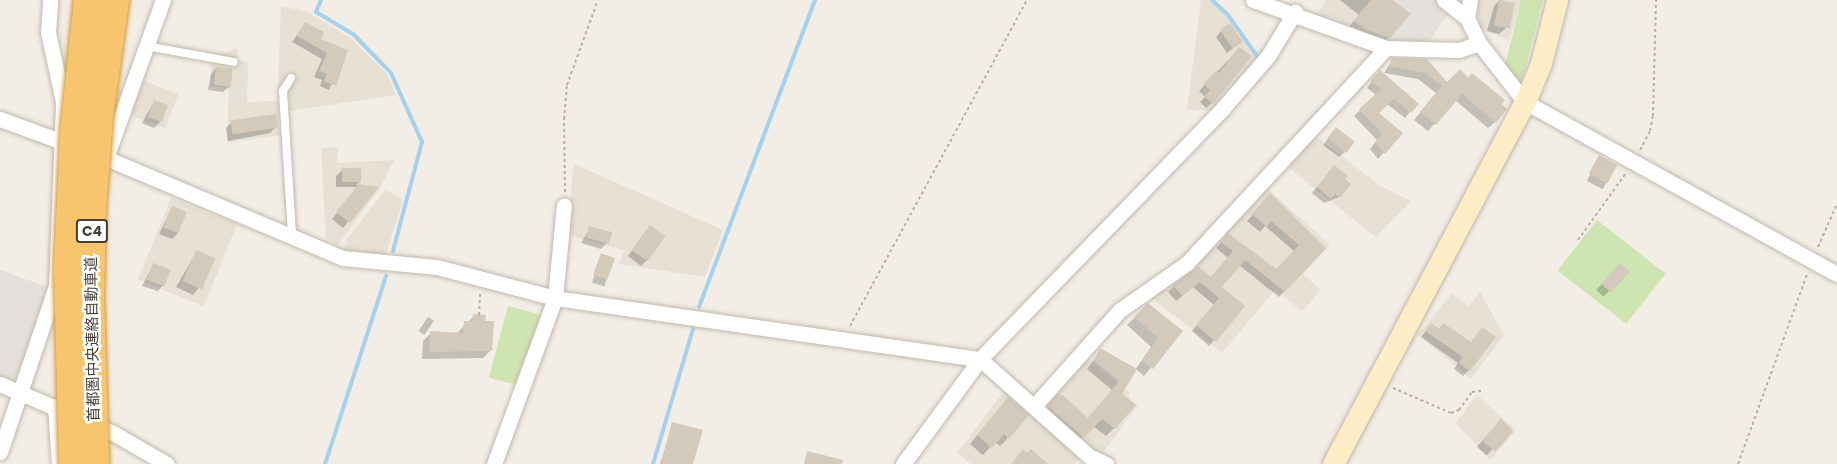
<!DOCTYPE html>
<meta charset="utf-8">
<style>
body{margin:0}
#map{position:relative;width:1837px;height:464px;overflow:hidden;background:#f2eee6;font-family:Poppins,"Noto Sans JP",sans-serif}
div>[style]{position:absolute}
.residential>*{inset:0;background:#e6e0d5;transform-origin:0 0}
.industrial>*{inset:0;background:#e4e0db}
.green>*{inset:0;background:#cfe5b1;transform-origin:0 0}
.shadow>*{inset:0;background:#0003;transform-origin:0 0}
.stream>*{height:4px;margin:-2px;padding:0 2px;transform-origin:2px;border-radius:2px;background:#a5d1ec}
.building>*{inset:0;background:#d3cabc;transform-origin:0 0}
.path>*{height:2px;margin-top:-1px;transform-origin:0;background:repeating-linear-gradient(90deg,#beb19b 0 3px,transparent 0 6px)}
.roads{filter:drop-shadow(0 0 2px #c0b9ac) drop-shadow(0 0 2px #c0b9ac)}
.lane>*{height:8px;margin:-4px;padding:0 4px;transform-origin:4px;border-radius:4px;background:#fff}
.street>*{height:15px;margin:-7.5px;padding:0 7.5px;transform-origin:7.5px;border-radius:7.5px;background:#fff}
.secondary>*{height:21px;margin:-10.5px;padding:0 10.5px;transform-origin:10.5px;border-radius:10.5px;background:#fcedc7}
.bridges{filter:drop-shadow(0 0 2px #d5993e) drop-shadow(0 0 2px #d5993e)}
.highway-bridge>*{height:28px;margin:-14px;padding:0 14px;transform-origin:14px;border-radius:14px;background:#f6c56d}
span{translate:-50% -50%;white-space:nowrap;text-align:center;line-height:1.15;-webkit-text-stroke:5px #fff;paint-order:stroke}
.shield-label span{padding:2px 4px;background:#fff;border:2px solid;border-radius:4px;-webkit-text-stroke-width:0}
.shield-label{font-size:14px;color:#453e36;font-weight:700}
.street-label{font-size:15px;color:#453e36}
</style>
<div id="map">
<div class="residential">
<i style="clip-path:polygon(1201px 0,1211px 0,1228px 16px,1258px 60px,1216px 110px,1187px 110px)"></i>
<i style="clip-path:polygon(1326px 0,1369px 0,1348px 25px,1317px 15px)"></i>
<i style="clip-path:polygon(1477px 0,1521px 0,1509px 41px,1480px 28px)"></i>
<i style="clip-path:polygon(281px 6px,308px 12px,350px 38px,387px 74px,396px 95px,290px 111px,288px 88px,278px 88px)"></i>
<i style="clip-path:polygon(234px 49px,238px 49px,237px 60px,248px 62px,247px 102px,278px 101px,280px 135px,227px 143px,229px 88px,211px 86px,211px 64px,212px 53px,222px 55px)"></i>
<i style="left:142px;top:80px;width:39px;height:37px;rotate:21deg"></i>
<i style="clip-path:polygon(1314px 135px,1382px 187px,1411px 201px,1376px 237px,1286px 166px)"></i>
<i style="clip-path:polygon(338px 147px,337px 163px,394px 160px,380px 188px,338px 245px,326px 238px,321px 148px)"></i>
<i style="clip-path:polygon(574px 164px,723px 230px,705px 277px,619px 264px,624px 250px,566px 235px)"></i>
<i style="clip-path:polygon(1267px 188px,1330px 245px,1303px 274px,1321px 290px,1302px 311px,1275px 290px,1222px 353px,1149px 296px,1194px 264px)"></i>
<i style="clip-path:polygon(386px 189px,403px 200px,384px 261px,343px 251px,348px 238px)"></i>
<i style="left:171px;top:198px;width:71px;height:88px;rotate:22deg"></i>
<i style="clip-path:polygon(1480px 292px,1504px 335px,1471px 379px,1418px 334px,1452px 294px,1469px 306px)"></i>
<i style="clip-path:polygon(1085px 355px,1129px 392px,1129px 398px,1138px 405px,1102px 454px,1082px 445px,1043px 403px)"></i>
<i style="clip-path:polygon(1009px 393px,1081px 457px,1075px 464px,971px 464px,957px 453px,1002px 394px)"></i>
<i style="clip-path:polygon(1477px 395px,1516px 430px,1490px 460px,1456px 423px)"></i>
</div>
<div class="industrial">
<i style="clip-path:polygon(1369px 0,1436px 0,1449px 12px,1426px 46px,1389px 40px,1348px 25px)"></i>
<i style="clip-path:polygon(0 270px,50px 288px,14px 383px,0 378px)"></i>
</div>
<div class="green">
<i style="clip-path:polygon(1521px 0,1543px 0,1522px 81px,1504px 70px)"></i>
<i style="left:1597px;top:220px;width:87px;height:64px;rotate:38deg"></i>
<i style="left:508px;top:306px;width:38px;height:74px;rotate:15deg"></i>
</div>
<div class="shadow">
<i style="clip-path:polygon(1340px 0,1390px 0,1389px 37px,1380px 46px,1346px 30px,1359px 15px)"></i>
<i style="clip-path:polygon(1500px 0,1513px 4px,1505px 29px,1499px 34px,1487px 31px,1494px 6px)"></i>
<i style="clip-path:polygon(305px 24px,319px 40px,346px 51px,329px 90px,320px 86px,322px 80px,314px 77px,322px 59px,292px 42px)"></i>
<i style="clip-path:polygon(1221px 31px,1242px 41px,1227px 53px,1216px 37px)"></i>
<i style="clip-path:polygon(1234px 54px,1212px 103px,1206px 108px,1200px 102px,1205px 97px,1199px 91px)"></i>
<i style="clip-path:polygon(1393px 59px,1426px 60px,1447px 84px,1500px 104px,1495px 122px,1488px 128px,1455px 100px,1428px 131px,1414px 120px,1436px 93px,1418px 79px,1384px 73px)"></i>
<i style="clip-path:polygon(216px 68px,229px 87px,223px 92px,208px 90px,211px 74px)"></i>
<i style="clip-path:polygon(1375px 77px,1410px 112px,1405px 118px,1387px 104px,1377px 113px,1401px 133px,1378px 159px,1370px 149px,1377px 140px,1354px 116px,1376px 95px,1367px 88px)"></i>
<i style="clip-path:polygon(154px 102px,160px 122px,154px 128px,142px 123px)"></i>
<i style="clip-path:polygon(232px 122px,276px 127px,270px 133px,228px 141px,226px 128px)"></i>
<i style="clip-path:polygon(1331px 135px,1345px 152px,1339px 157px,1323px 145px)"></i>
<i style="left:1599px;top:157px;width:18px;height:27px;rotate:27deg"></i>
<i style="clip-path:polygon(342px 170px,360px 182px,356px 185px,376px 188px,343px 228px,332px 219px,358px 187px,336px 187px,336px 176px)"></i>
<i style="clip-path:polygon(1329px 173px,1339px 197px,1324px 203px,1312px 193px)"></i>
<i style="clip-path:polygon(1265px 201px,1324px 248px,1279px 297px,1239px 265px,1219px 288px,1243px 306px,1209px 346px,1192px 331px,1214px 305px,1193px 287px,1176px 301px,1168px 292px,1174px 286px,1210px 278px,1228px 258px,1216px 248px,1222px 241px,1276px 271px,1295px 252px,1265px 226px,1260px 232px,1247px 221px)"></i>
<i style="clip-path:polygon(172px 208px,178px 233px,172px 239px,159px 234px)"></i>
<i style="clip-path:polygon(590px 228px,607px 243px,601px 249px,581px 243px)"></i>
<i style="clip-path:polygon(645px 232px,647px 260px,641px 266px,628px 256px)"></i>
<i style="clip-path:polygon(197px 251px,198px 289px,193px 295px,176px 287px)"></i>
<i style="left:601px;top:255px;width:13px;height:29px;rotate:18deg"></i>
<i style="clip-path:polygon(153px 265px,163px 285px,158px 291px,142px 286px)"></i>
<i style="left:1621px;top:265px;width:10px;height:35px;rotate:45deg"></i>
<i style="clip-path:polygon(1148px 305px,1181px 332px,1144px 376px,1136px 369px,1120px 394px,1133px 406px,1114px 428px,1106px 436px,1093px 426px,1075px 445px,1041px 415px,1050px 404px,1087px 420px,1112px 390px,1087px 369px,1101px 350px,1135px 370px,1151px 347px,1127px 325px)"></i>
<i style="clip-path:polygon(474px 316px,491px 350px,483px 358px,422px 359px,423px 341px,431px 333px,456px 334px)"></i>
<i style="left:428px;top:317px;width:7px;height:17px;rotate:34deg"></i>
<i style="clip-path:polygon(1431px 325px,1470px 344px,1482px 329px,1469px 370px,1463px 376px,1454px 369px,1458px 363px,1421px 337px)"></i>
<i style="clip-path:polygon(1000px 407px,1008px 438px,1000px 446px,995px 442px,983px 455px,970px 444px)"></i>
<i style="left:1501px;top:420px;width:13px;height:36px;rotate:42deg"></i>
<i style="clip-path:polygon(673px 424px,692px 464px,660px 464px)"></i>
</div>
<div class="stream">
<i style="left:321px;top:0;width:13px;rotate:113deg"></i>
<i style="left:316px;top:12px;width:43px;rotate:30.7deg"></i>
<i style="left:353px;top:34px;width:54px;rotate:45.7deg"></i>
<i style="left:391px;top:73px;width:76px;rotate:65.8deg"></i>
<i style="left:422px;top:142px;width:113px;rotate:104.9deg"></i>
<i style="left:1212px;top:0;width:22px;rotate:43deg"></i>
<i style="left:1228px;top:15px;width:54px;rotate:54.8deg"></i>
<i style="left:699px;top:307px;width:328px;rotate:-69.3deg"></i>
<i style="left:325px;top:464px;width:198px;rotate:-72deg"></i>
<i style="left:653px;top:464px;width:141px;rotate:-73.5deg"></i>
</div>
<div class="building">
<i style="clip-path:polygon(1371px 0,1393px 0,1411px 14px,1390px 38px,1366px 30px,1353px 21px)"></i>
<i style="left:1499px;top:0;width:16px;height:26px;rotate:11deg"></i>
<i style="clip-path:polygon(305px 22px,324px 32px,321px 39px,348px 50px,336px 86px,324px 81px,327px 74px,319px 71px,327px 53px,297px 36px)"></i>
<i style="left:1230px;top:23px;width:23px;height:12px;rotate:56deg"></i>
<i style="clip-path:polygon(1239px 47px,1252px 56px,1213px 104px,1204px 96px,1210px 90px,1203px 84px,1216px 71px,1219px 73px)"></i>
<i style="clip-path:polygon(1392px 58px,1427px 59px,1447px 82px,1460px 69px,1468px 78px,1472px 73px,1505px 100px,1502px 104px,1507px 109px,1496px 123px,1462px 94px,1436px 125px,1420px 112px,1442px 86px,1425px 73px,1390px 66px)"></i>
<i style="left:216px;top:67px;width:17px;height:18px;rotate:7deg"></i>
<i style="clip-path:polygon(1380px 70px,1419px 104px,1411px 113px,1394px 99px,1379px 113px,1403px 133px,1385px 154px,1375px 142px,1382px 134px,1359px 109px,1381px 89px,1371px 81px)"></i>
<i style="left:154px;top:100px;width:15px;height:18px;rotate:20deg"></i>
<i style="left:276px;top:114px;width:14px;height:46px;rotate:82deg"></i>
<i style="left:1336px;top:127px;width:24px;height:14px;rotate:38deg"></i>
<i style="left:1599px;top:155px;width:21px;height:21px;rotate:29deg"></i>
<i style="clip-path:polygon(1334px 165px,1348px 176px,1345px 179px,1351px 184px,1340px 198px,1335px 194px,1331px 199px,1317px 187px)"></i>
<i style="left:342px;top:168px;width:19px;height:14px"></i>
<i style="clip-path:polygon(359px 184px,379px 187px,350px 223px,336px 212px)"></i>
<i style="clip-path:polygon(1270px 193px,1326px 248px,1285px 292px,1245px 260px,1222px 287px,1245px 306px,1216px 342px,1196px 325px,1219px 298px,1200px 282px,1182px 296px,1173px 285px,1198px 266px,1211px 277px,1233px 251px,1221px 242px,1228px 233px,1276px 269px,1285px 260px,1299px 245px,1271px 221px,1267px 227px,1252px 214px)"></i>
<i style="left:172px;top:206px;width:16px;height:23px;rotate:22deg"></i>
<i style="left:650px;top:225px;width:19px;height:31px;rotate:35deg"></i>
<i style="left:589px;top:226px;width:24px;height:12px;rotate:15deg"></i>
<i style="left:196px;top:250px;width:21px;height:34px;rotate:23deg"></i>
<i style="left:601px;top:253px;width:15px;height:23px;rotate:20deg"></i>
<i style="left:153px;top:263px;width:19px;height:18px;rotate:21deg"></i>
<i style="left:1620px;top:263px;width:13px;height:28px;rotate:42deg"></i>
<i style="clip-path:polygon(1148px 303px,1183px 331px,1153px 369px,1142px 361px,1158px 338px,1134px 317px)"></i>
<i style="clip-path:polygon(473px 314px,486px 315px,485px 321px,494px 321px,492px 351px,429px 352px,430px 331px,463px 333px,464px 321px,473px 321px)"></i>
<i style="clip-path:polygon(1431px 323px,1439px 329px,1443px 323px,1471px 342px,1482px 327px,1496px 337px,1470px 371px,1459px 363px,1463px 357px,1425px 331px)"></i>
<i style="clip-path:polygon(1100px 348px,1137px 369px,1122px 394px,1136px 405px,1115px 429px,1102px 419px,1084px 438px,1047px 406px,1058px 394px,1063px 395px,1088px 418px,1119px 381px,1094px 360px)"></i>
<i style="clip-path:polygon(1008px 397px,1029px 415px,1009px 439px,1004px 434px,992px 448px,977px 435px)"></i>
<i style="clip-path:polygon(1501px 418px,1513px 432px,1495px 452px,1483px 441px)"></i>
<i style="clip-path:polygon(672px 422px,703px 430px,693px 464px,661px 464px)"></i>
<i style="clip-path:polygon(1023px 449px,1027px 453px,1031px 449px,1048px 464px,1011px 464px)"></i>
<i style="clip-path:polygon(807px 451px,843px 460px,842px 464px,804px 464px)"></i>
</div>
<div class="path">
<i style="left:1640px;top:150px;width:21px;rotate:-62deg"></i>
<i style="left:1650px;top:131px;width:15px;rotate:-79deg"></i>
<i style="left:1653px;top:116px;width:116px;rotate:-88.5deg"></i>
<i style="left:565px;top:192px;width:73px;rotate:-90.8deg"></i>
<i style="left:564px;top:119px;width:34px;rotate:-85deg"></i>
<i style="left:567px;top:85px;width:90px;rotate:-70deg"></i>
<i style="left:1578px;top:240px;width:82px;rotate:-54.4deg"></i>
<i style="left:1818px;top:247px;width:47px;rotate:-66.2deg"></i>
<i style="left:479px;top:315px;width:21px;rotate:-87deg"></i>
<i style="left:850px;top:326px;width:371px;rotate:-61.5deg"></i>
<i style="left:1393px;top:388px;width:63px;rotate:23.3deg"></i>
<i style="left:1451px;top:413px;width:9px;rotate:-21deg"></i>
<i style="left:1459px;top:410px;width:22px;rotate:-54deg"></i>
<i style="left:1472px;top:392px;width:9px;rotate:-6deg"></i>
<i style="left:1738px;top:464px;width:204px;rotate:-70deg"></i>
</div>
<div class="roads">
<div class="lane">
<i style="left:146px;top:46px;width:89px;rotate:10.3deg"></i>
<i style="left:291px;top:78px;width:15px;rotate:122deg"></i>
<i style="left:283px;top:91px;width:144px;rotate:86.4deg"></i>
</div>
<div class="street">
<i style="left:1253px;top:0;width:141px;rotate:19.8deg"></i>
<i style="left:1386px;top:48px;width:73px;rotate:1.6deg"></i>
<i style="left:1459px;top:50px;width:21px;rotate:-19deg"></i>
<i style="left:1444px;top:0;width:29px;rotate:38deg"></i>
<i style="left:1470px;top:0;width:18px;rotate:99deg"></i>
<i style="left:1467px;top:18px;width:28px;rotate:64deg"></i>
<i style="left:1479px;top:43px;width:75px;rotate:52.1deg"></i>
<i style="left:1525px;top:102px;width:356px;rotate:28.9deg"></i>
<i style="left:0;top:119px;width:113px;rotate:20.2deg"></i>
<i style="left:106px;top:158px;width:257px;rotate:22.9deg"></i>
<i style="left:343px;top:258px;width:94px;rotate:5.5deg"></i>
<i style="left:437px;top:267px;width:122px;rotate:14.7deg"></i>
<i style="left:555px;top:298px;width:429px;rotate:8.2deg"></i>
<i style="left:980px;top:359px;width:146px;rotate:41.7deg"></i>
<i style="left:1089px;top:456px;width:19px;rotate:25deg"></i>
<i style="left:106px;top:158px;width:168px;rotate:-70.2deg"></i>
<i style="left:0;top:384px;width:123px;rotate:23.4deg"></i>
<i style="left:113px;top:433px;width:62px;rotate:29.9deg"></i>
<i style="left:1035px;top:405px;width:127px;rotate:-48.2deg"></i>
<i style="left:1120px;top:310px;width:82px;rotate:-35deg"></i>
<i style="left:1187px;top:263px;width:293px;rotate:-47.2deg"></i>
<i style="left:55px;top:406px;width:58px;rotate:86.1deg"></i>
<i style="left:0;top:452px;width:175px;rotate:-71.4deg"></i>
<i style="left:56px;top:286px;width:184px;rotate:-87.8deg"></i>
<i style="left:63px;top:102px;width:72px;rotate:-102.1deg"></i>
<i style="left:48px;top:32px;width:32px;rotate:-86deg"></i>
<i style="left:494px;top:464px;width:177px;rotate:-69.8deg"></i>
<i style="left:555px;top:298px;width:93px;rotate:-84.5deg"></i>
<i style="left:903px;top:464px;width:130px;rotate:-53.7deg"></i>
<i style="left:980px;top:359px;width:349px;rotate:-45.9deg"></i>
<i style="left:1223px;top:108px;width:69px;rotate:-49.1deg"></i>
<i style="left:1268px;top:56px;width:52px;rotate:-58.5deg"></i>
</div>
<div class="secondary">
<i style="left:1333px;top:464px;width:410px;rotate:-62.1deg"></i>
<i style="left:1525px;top:102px;width:42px;rotate:-67.7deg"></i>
<i style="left:1541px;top:63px;width:65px;rotate:-75.7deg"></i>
</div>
</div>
<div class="bridges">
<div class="highway-bridge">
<i style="left:73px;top:464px;width:197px;rotate:-91.5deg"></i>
<i style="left:68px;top:267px;width:134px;rotate:-87.4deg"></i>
<i style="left:74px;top:133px;width:134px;rotate:-84deg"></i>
<i style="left:95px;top:464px;width:166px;rotate:-91.7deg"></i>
<i style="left:90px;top:298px;width:88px;rotate:-88.7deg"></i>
<i style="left:92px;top:210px;width:93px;rotate:-85.7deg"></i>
<i style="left:99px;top:117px;width:118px;rotate:-82.2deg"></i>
</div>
</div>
<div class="shield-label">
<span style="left:92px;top:231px">C4</span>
</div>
<div class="street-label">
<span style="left:92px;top:339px;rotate:-91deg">首都圏中央連絡自動車道</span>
</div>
</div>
